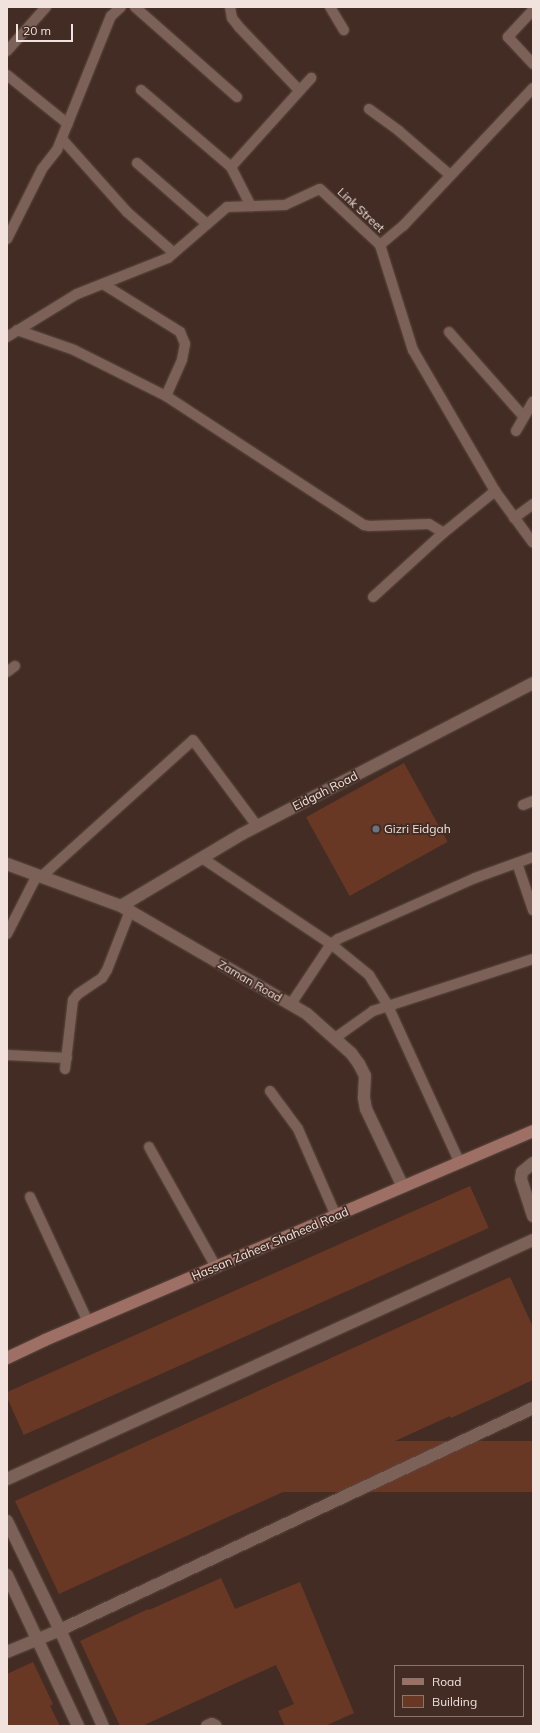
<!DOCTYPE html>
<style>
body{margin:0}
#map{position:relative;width:540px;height:1733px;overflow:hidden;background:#422c23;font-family:Mulish,sans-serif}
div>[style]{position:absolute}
.building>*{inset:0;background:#693825;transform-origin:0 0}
.roads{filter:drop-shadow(0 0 1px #5c4a42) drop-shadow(0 0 1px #5c4a42)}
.lane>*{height:10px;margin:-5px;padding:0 5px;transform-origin:5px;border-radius:5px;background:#7b6157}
.street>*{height:12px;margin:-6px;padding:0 6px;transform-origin:6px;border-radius:6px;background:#7b6157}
.secondary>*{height:12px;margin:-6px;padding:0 6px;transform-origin:6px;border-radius:6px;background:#9e6f65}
.dots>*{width:11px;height:11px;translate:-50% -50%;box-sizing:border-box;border:2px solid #422c23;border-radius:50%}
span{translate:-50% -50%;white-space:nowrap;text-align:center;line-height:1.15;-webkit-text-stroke:3.5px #422c23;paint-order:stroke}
.street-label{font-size:12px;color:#f1e2dd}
.poi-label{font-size:12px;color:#f1e2dd}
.left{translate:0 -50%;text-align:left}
.frame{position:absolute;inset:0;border:8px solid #f1e2dd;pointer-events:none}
.legend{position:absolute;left:394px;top:1665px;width:130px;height:52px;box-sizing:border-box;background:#422c23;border:1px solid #88756d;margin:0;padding:5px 7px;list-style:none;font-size:12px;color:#f1e2dd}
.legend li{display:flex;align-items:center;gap:8px;height:20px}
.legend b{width:20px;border:1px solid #88756d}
.scale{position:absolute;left:16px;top:24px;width:57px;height:18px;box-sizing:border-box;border:2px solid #f1e2dd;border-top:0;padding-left:5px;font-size:12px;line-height:14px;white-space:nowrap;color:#f1e2dd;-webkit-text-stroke:3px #422c23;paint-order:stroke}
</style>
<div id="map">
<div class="building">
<i style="left:404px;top:763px;width:90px;height:112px;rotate:61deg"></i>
<i style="left:470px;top:1186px;width:46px;height:509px;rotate:66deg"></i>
<i style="clip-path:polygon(510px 1277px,533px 1327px,533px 1380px,451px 1418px,450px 1416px,59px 1594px,15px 1501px)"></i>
<i style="left:533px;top:1441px;width:51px;height:263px;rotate:90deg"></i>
<i style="clip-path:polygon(221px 1578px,235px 1609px,300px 1582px,354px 1713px,325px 1726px,285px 1726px,278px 1711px,294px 1704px,276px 1665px,142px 1726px,120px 1726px,80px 1641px,148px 1609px,149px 1610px)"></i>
<i style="clip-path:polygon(33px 1662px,53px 1704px,50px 1706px,60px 1726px,7px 1726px,7px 1674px)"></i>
</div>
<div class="roads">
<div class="lane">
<i style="left:135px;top:7px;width:136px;rotate:41.4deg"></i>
<i style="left:230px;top:7px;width:11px;rotate:80deg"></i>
<i style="left:232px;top:18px;width:11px;rotate:52deg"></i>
<i style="left:239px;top:27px;width:88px;rotate:46.4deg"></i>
<i style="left:330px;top:7px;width:27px;rotate:59deg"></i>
<i style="left:533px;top:10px;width:37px;rotate:133deg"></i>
<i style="left:508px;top:37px;width:37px;rotate:47deg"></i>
<i style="left:7px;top:51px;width:59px;rotate:-48.4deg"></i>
<i style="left:7px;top:75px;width:78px;rotate:38.8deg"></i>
<i style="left:141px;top:90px;width:118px;rotate:40.5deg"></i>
<i style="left:231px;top:167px;width:44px;rotate:62.9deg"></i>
<i style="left:369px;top:109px;width:37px;rotate:36deg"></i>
<i style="left:399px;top:131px;width:67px;rotate:40.8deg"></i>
<i style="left:62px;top:139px;width:98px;rotate:48.3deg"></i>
<i style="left:127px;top:212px;width:62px;rotate:41.1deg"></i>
<i style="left:137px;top:163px;width:93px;rotate:41.1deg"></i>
<i style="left:231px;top:167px;width:120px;rotate:-48deg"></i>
<i style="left:7px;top:239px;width:78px;rotate:-63.4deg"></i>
<i style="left:42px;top:169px;width:24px;rotate:-52deg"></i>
<i style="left:57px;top:150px;width:144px;rotate:-68.1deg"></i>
<i style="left:111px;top:16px;width:13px;rotate:-42deg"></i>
<i style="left:380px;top:245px;width:30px;rotate:-40deg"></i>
<i style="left:403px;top:226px;width:190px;rotate:-46.7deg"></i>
<i style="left:103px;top:284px;width:91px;rotate:31.9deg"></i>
<i style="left:180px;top:332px;width:13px;rotate:67deg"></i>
<i style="left:185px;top:344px;width:16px;rotate:101deg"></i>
<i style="left:182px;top:360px;width:39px;rotate:114deg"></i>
<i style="left:17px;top:330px;width:60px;rotate:19.3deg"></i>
<i style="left:74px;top:350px;width:103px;rotate:26.6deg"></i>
<i style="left:166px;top:396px;width:236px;rotate:33.1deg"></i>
<i style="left:364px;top:525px;width:5px;rotate:11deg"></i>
<i style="left:369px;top:526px;width:60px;rotate:-1.9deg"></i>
<i style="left:429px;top:524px;width:17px;rotate:31deg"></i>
<i style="left:449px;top:332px;width:113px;rotate:48.6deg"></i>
<i style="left:7px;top:337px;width:82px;rotate:-31.6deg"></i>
<i style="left:77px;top:294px;width:98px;rotate:-21.6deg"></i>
<i style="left:168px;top:258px;width:78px;rotate:-40.8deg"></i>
<i style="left:227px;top:207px;width:58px;rotate:-2deg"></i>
<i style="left:285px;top:205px;width:38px;rotate:-25deg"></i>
<i style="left:320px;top:189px;width:82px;rotate:43deg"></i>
<i style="left:380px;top:245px;width:110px;rotate:72.6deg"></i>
<i style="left:413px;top:350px;width:163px;rotate:59.8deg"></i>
<i style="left:495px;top:491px;width:64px;rotate:53.8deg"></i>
<i style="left:516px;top:431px;width:34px;rotate:-60deg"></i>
<i style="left:514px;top:518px;width:24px;rotate:-36deg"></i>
<i style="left:373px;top:597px;width:92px;rotate:-42.4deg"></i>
<i style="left:441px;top:535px;width:70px;rotate:-39.2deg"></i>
<i style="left:7px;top:672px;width:10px;rotate:-37deg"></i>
<i style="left:523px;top:805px;width:11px;rotate:-22deg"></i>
<i style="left:202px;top:858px;width:155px;rotate:33.7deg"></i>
<i style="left:331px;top:944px;width:49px;rotate:39.2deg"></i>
<i style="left:369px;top:975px;width:36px;rotate:58deg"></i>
<i style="left:388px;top:1006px;width:173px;rotate:65.4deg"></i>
<i style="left:517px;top:863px;width:50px;rotate:71.2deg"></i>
<i style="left:42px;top:876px;width:203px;rotate:-42deg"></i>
<i style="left:193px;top:740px;width:107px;rotate:53.3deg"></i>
<i style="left:7px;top:934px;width:66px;rotate:-63deg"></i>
<i style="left:291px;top:1004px;width:72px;rotate:-56.3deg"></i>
<i style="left:331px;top:944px;width:9px;rotate:-36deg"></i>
<i style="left:338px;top:939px;width:150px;rotate:-24deg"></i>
<i style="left:475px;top:878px;width:62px;rotate:-19.9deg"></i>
<i style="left:335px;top:1038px;width:47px;rotate:-35.4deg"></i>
<i style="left:373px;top:1011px;width:168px;rotate:-18deg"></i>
<i style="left:7px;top:1055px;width:60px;rotate:2.9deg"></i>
<i style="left:65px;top:1069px;width:69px;rotate:-83.4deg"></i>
<i style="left:73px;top:1000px;width:8px;rotate:-50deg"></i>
<i style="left:78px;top:994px;width:29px;rotate:-34deg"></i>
<i style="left:102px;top:978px;width:9px;rotate:-58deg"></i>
<i style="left:107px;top:970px;width:63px;rotate:-68.7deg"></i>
<i style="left:270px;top:1091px;width:47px;rotate:53.6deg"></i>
<i style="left:298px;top:1129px;width:95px;rotate:66.4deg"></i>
<i style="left:149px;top:1147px;width:137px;rotate:60.8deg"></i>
<i style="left:30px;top:1197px;width:138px;rotate:65.1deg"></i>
</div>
<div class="street">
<i style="left:7px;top:864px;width:121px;rotate:20.2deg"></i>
<i style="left:121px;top:906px;width:215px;rotate:30.1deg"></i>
<i style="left:307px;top:1014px;width:59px;rotate:41.6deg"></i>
<i style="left:351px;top:1053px;width:14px;rotate:54deg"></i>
<i style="left:359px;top:1064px;width:13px;rotate:63deg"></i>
<i style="left:365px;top:1076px;width:22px;rotate:93deg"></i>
<i style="left:364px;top:1098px;width:11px;rotate:80deg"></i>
<i style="left:366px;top:1109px;width:86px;rotate:64.6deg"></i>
<i style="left:121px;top:906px;width:141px;rotate:-30.8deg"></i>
<i style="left:242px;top:834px;width:328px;rotate:-27.4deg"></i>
<i style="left:533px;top:1163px;width:14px;rotate:141deg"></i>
<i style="left:522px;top:1172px;width:7px;rotate:98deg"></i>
<i style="left:521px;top:1179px;width:39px;rotate:72deg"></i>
<i style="left:7px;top:1479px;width:578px;rotate:-24.44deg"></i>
<i style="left:7px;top:1521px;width:121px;rotate:64.1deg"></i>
<i style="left:60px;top:1630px;width:105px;rotate:65.9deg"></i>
<i style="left:7px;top:1575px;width:167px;rotate:64.8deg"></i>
<i style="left:7px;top:1652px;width:57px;rotate:-22.5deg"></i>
<i style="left:60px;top:1630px;width:523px;rotate:-25.14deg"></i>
<i style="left:207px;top:1726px;width:5px;rotate:-22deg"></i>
<i style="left:212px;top:1724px;width:4px;rotate:27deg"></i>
</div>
<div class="secondary">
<i style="left:7px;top:1358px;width:42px;rotate:-25.3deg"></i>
<i style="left:45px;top:1340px;width:531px;rotate:-23.18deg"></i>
</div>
</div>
<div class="dots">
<i style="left:376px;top:829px;background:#6b7280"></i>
</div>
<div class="street-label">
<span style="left:361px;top:210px;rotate:43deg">Link Street</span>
<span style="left:325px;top:791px;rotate:-27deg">Eidgah Road</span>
<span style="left:250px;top:981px;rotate:30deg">Zaman Road</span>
<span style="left:270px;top:1244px;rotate:-23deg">Hassan Zaheer Shaheed Road</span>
</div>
<div class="poi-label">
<span class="left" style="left:384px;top:829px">Gizri Eidgah</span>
</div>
<div class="frame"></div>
<ul class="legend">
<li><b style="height:5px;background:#9e6f65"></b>Road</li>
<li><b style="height:11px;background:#693825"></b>Building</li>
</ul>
<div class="scale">20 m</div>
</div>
